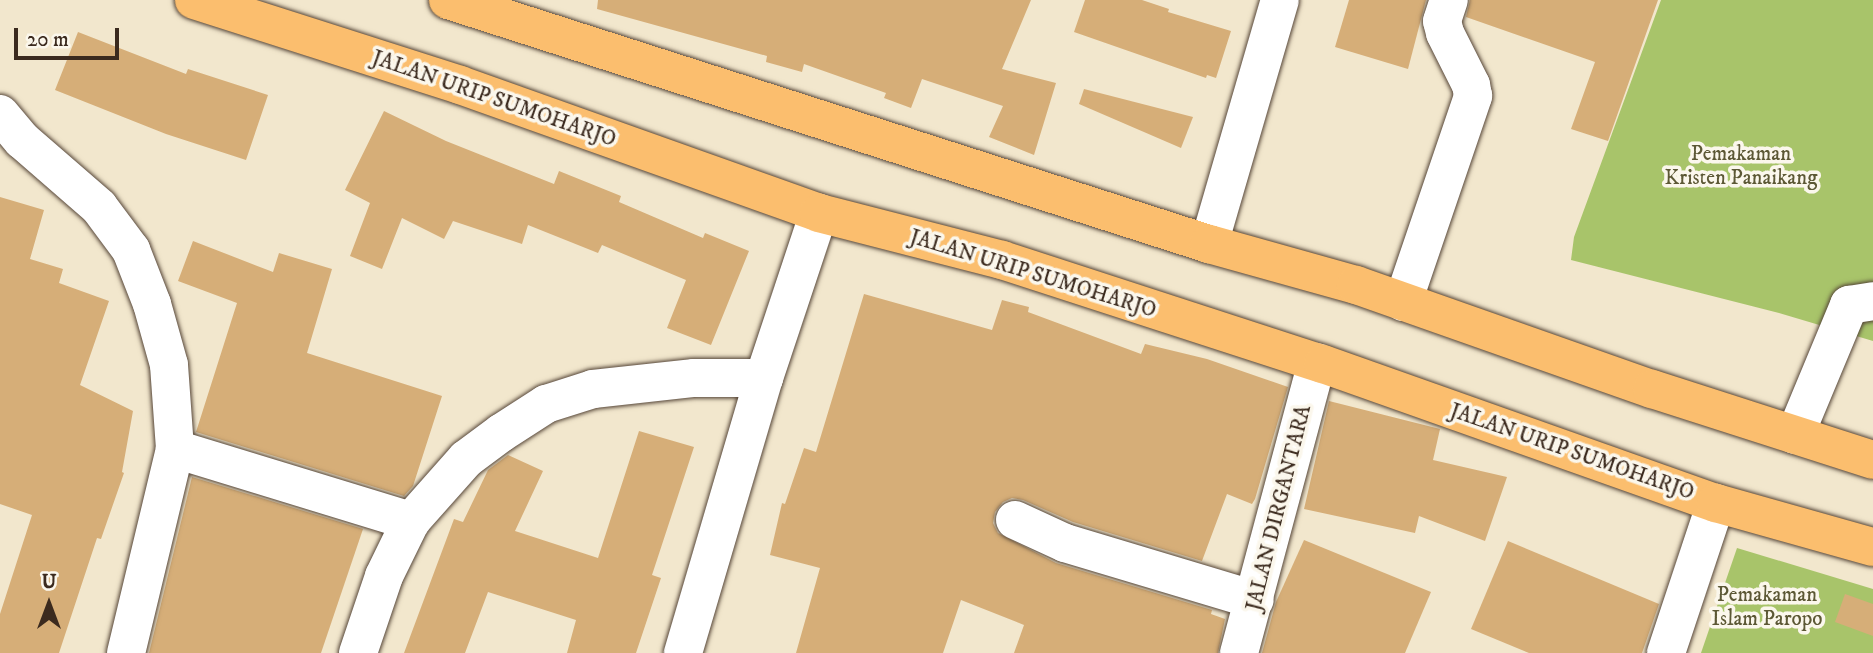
<!DOCTYPE html>
<style>
body{margin:0}
#map{position:relative;width:1873px;height:653px;overflow:hidden;background:#f2e7cd;font-family:"IM FELL DW Pica",serif}
div>[style]{position:absolute}
.green>*{inset:0;background:#a8c46a}
.building>*{inset:0;background:#d6ae78}
.roads{filter:drop-shadow(0 0 2px #564638) drop-shadow(0 0 2px #564638)}
.minor>*{height:38px;margin:-19px;padding:0 19px;transform-origin:19px;border-radius:19px;background:#fff}
.highway>*{height:38px;margin:-19px;padding:0 19px;transform-origin:19px;border-radius:19px;background:#fbbe6e}
span{translate:-50% -50%;white-space:nowrap;text-align:center;line-height:1.15;-webkit-text-stroke:7px #fbf7ec;paint-order:stroke}
.street-label{font-size:21px;color:#3b2a1e}
.park-label{font-size:21px;color:#5c5835}
.north{position:absolute;left:14px;top:569px;width:70px;height:70px;-webkit-text-stroke:5px #fbf7ec;paint-order:stroke;rotate:0deg;font-size:19px;font-weight:700;line-height:28px;text-align:center;color:#3b2a1e}
.north::after{content:'';display:block;margin:auto;width:24px;height:32px;background:#3b2a1e;clip-path:polygon(50% 0,100% 100%,50% 72%,0 100%)}
.scale{position:absolute;left:14px;top:28px;width:105px;height:32px;box-sizing:border-box;border:4px solid #3b2a1e;border-top:0;padding-left:9px;font-size:21px;line-height:24px;white-space:nowrap;color:#3b2a1e;-webkit-text-stroke:5px #fbf7ec;paint-order:stroke}
</style>
<div id="map">
<div class="green">
<i style="clip-path:polygon(1661px 0,1873px 0,1873px 341px,1779px 313px,1571px 260px,1574px 237px)"></i>
<i style="clip-path:polygon(1737px 548px,1873px 589px,1873px 653px,1701px 653px)"></i>
</div>
<div class="building">
<i style="clip-path:polygon(598px 0,1031px 0,1002px 69px,1056px 83px,1034px 155px,989px 137px,1003px 106px,922px 79px,911px 108px,884px 98px,886px 93px,804px 64px,802px 72px,766px 62px,767px 56px,597px 9px)"></i>
<i style="clip-path:polygon(1085px 0,1142px 0,1169px 9px,1168px 12px,1231px 31px,1216px 78px,1207px 75px,1206px 78px,1074px 32px)"></i>
<i style="clip-path:polygon(1349px 0,1426px 0,1408px 69px,1335px 47px)"></i>
<i style="clip-path:polygon(1470px 0,1658px 0,1608px 141px,1571px 129px,1595px 62px,1466px 17px)"></i>
<i style="clip-path:polygon(78px 32px,186px 74px,188px 69px,268px 95px,246px 160px,166px 134px,55px 90px)"></i>
<i style="clip-path:polygon(1084px 89px,1193px 117px,1181px 148px,1079px 104px)"></i>
<i style="clip-path:polygon(384px 111px,446px 141px,554px 184px,559px 171px,621px 196px,619px 202px,703px 238px,705px 233px,749px 251px,711px 345px,667px 328px,686px 280px,602px 245px,598px 253px,528px 225px,522px 244px,453px 221px,444px 239px,402px 218px,382px 269px,350px 256px,370px 203px,345px 190px)"></i>
<i style="clip-path:polygon(0 197px,44px 210px,30px 259px,63px 269px,59px 283px,109px 301px,80px 385px,133px 411px,122px 472px,124px 473px,101px 539px,97px 538px,59px 653px,0 653px,0 614px,32px 515px,0 504px)"></i>
<i style="clip-path:polygon(193px 241px,273px 272px,279px 253px,332px 269px,307px 353px,442px 396px,413px 486px,404px 496px,196px 432px,237px 303px,178px 281px)"></i>
<i style="clip-path:polygon(864px 294px,992px 330px,1002px 300px,1029px 307px,1028px 312px,1141px 354px,1145px 344px,1207px 359px,1288px 387px,1255px 499px,1252px 504px,1227px 494px,1202px 561px,1073px 522px,1023px 500px,1012px 498px,1003px 502px,995px 512px,993px 523px,998px 533px,1056px 563px,1212px 610px,1211px 614px,1225px 619px,1218px 653px,1014px 653px,1024px 625px,961px 600px,943px 653px,796px 653px,820px 568px,770px 555px,782px 503px,785px 504px,804px 448px,816px 452px)"></i>
<i style="clip-path:polygon(1329px 401px,1440px 429px,1433px 460px,1507px 477px,1485px 541px,1419px 516px,1415px 533px,1304px 509px)"></i>
<i style="clip-path:polygon(639px 431px,694px 447px,652px 575px,661px 578px,636px 653px,567px 653px,576px 620px,488px 592px,465px 653px,404px 653px,454px 519px,463px 522px,488px 470px,508px 455px,543px 471px,515px 531px,598px 558px)"></i>
<i style="clip-path:polygon(192px 477px,363px 529px,321px 653px,149px 653px)"></i>
<i style="clip-path:polygon(1304px 540px,1431px 592px,1405px 653px,1262px 653px,1276px 602px)"></i>
<i style="clip-path:polygon(1508px 541px,1659px 604px,1642px 653px,1529px 653px,1471px 629px)"></i>
<i style="clip-path:polygon(1845px 594px,1873px 604px,1873px 636px,1835px 622px)"></i>
</div>
<div class="roads">
<div class="minor">
<i style="left:0;top:114px;width:34px;rotate:50deg"></i>
<i style="left:22px;top:140px;width:102px;rotate:41deg"></i>
<i style="left:99px;top:207px;width:54px;rotate:53.3deg"></i>
<i style="left:131px;top:250px;width:58px;rotate:68.7deg"></i>
<i style="left:152px;top:304px;width:63px;rotate:74.4deg"></i>
<i style="left:169px;top:365px;width:84px;rotate:85.9deg"></i>
<i style="left:175px;top:449px;width:210px;rotate:103.5deg"></i>
<i style="left:1209px;top:244px;width:254px;rotate:-73.8deg"></i>
<i style="left:1403px;top:302px;width:218px;rotate:-71.2deg"></i>
<i style="left:1473px;top:96px;width:11px;rotate:-100deg"></i>
<i style="left:1471px;top:85px;width:58px;rotate:-116.6deg"></i>
<i style="left:1445px;top:33px;width:12px;rotate:-104deg"></i>
<i style="left:1442px;top:21px;width:22px;rotate:-72deg"></i>
<i style="left:1795px;top:435px;width:141px;rotate:-67.4deg"></i>
<i style="left:1849px;top:305px;width:24px;rotate:-9deg"></i>
<i style="left:175px;top:449px;width:247px;rotate:17deg"></i>
<i style="left:1015px;top:520px;width:55px;rotate:24.7deg"></i>
<i style="left:1065px;top:543px;width:198px;rotate:16.7deg"></i>
<i style="left:358px;top:653px;width:81px;rotate:-71.3deg"></i>
<i style="left:384px;top:576px;width:61px;rotate:-63.9deg"></i>
<i style="left:411px;top:521px;width:83px;rotate:-48.4deg"></i>
<i style="left:466px;top:459px;width:44px;rotate:-36.6deg"></i>
<i style="left:501px;top:433px;width:54px;rotate:-32.8deg"></i>
<i style="left:546px;top:404px;width:49px;rotate:-17.7deg"></i>
<i style="left:593px;top:389px;width:102px;rotate:-6.2deg"></i>
<i style="left:694px;top:378px;width:70px"></i>
<i style="left:683px;top:653px;width:287px;rotate:-73.6deg"></i>
<i style="left:764px;top:378px;width:174px;rotate:-71.6deg"></i>
<i style="left:1239px;top:653px;width:301px;rotate:-75deg"></i>
<i style="left:1666px;top:653px;width:158px;rotate:-71.6deg"></i>
</div>
<div class="highway">
<i style="left:194px;top:0;width:279px;rotate:17.7deg"></i>
<i style="left:460px;top:85px;width:381px;rotate:19.6deg"></i>
<i style="left:819px;top:213px;width:189px;rotate:14.4deg"></i>
<i style="left:1002px;top:260px;width:337px;rotate:18deg"></i>
<i style="left:1323px;top:364px;width:417px;rotate:19.5deg"></i>
<i style="left:1716px;top:503px;width:163px;rotate:15.7deg"></i>
<i style="left:448px;top:0;width:799px;rotate:17.78deg"></i>
<i style="left:1209px;top:244px;width:153px;rotate:15.6deg"></i>
<i style="left:1356px;top:285px;width:314px;rotate:19.4deg"></i>
<i style="left:1652px;top:389px;width:232px;rotate:17.8deg"></i>
</div>
</div>
<div class="street-label">
<span style="left:494px;top:99px;rotate:19deg">JALAN URIP SUMOHARJO</span>
<span style="left:1033px;top:274px;rotate:17deg">JALAN URIP SUMOHARJO</span>
<span style="left:1572px;top:452px;rotate:19deg">JALAN URIP SUMOHARJO</span>
<span style="left:1279px;top:508px;rotate:-76deg">JALAN DIRGANTARA</span>
</div>
<div class="park-label">
<span style="left:1741px;top:166px">Pemakaman<br>Kristen Panaikang</span>
<span style="left:1767px;top:607px">Pemakaman<br>Islam Paropo</span>
</div>
<div class="north">U</div>
<div class="scale">20 m</div>
</div>
